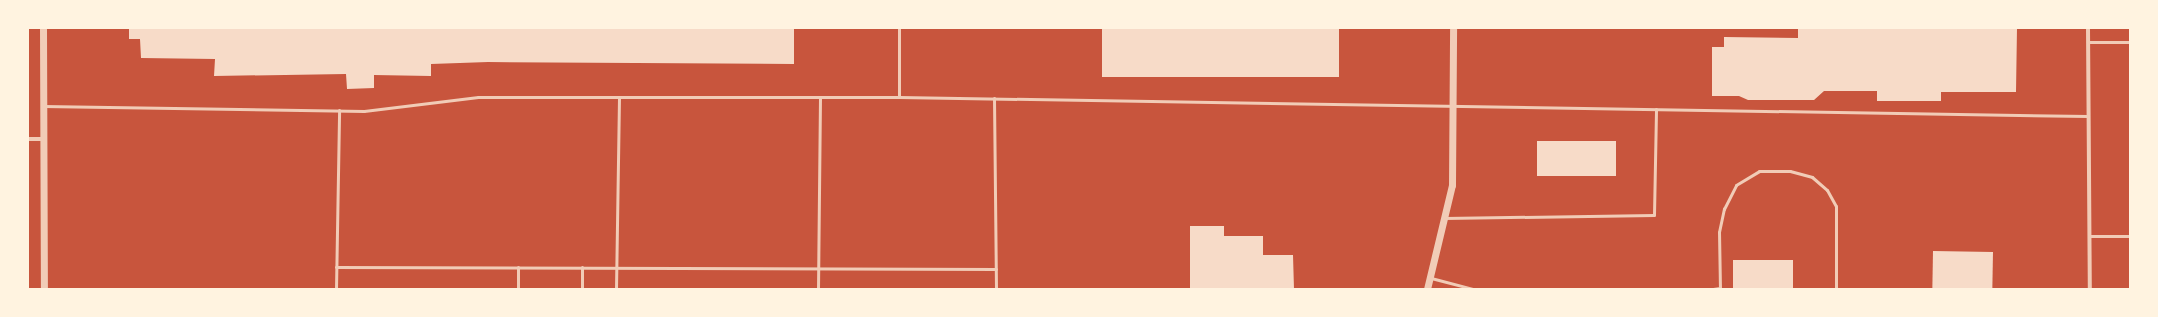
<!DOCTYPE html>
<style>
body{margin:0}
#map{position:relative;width:2158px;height:317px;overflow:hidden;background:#c8553d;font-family:"Asap Condensed",sans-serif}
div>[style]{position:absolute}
.building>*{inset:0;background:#f7dbc8;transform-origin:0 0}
.service>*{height:3px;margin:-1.5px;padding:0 1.5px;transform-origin:1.5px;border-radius:1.5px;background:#f1ccb7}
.minor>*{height:4px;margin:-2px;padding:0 2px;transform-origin:2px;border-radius:2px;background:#f1ccb7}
.tertiary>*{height:7px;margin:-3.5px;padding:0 3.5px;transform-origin:3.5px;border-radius:3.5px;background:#f1ccb7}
span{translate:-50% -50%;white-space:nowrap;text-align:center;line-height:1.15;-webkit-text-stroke:3px #fff3e0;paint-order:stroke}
.frame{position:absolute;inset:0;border:29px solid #fff3e0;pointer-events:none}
</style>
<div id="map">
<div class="building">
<i style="clip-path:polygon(129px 28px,794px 28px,794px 64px,488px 62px,431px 64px,431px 76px,374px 75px,374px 88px,347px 89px,346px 74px,214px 76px,215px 59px,141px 58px,140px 39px,129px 39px)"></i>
<i style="left:1102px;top:28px;width:237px;height:49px"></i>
<i style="clip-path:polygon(1798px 28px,2017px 28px,2016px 92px,1941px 92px,1941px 101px,1877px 101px,1877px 91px,1824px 91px,1814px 100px,1748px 100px,1739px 96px,1712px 96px,1712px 47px,1724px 47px,1724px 37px,1798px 38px)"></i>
<i style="left:1537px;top:141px;width:79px;height:35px"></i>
<i style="clip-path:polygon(1190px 226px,1224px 226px,1224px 236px,1263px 236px,1263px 255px,1293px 255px,1294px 289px,1190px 289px)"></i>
<i style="left:1933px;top:251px;width:60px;height:38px;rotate:1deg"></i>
<i style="left:1733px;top:260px;width:60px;height:29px"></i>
</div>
<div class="service">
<i style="left:899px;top:28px;width:69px;rotate:90deg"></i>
<i style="left:2088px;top:42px;width:42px"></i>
<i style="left:994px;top:98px;width:191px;rotate:89.4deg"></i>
<i style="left:43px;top:106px;width:321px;rotate:0.9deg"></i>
<i style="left:364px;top:111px;width:115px;rotate:-7deg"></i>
<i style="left:478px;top:97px;width:421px"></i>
<i style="left:899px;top:97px;width:1189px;rotate:0.92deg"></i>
<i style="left:1444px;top:218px;width:210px;rotate:-0.8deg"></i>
<i style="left:1654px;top:215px;width:106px;rotate:-88.9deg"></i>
<i style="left:2090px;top:236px;width:40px"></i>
<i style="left:336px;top:267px;width:660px;rotate:0.17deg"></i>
<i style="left:518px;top:267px;width:22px;rotate:90deg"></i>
<i style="left:582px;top:267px;width:22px;rotate:90deg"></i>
<i style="left:1431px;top:278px;width:43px;rotate:14.7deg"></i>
<i style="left:336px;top:289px;width:179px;rotate:-89deg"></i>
<i style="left:616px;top:289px;width:192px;rotate:-89.1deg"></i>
<i style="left:818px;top:289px;width:192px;rotate:-89.4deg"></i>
<i style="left:1567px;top:289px;width:1px"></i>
<i style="left:1713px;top:289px;width:7px;rotate:-8deg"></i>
<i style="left:1720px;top:289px;width:57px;rotate:-91deg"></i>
<i style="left:1719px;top:232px;width:24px;rotate:-78deg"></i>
<i style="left:1724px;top:209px;width:27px;rotate:-63deg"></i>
<i style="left:1736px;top:185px;width:27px;rotate:-31deg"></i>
<i style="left:1759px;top:171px;width:31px"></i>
<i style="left:1790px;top:171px;width:23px;rotate:15deg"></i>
<i style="left:1812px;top:177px;width:20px;rotate:41deg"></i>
<i style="left:1827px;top:190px;width:18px;rotate:61deg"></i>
<i style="left:1836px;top:206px;width:83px;rotate:90deg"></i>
</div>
<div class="minor">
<i style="left:2088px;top:28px;width:261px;rotate:89.6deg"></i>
<i style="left:28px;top:139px;width:15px"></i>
</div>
<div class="tertiary">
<i style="left:43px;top:28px;width:261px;rotate:89.8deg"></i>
<i style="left:1427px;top:289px;width:107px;rotate:-76.5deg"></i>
<i style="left:1452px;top:185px;width:157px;rotate:-89.6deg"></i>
</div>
<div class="frame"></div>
</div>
